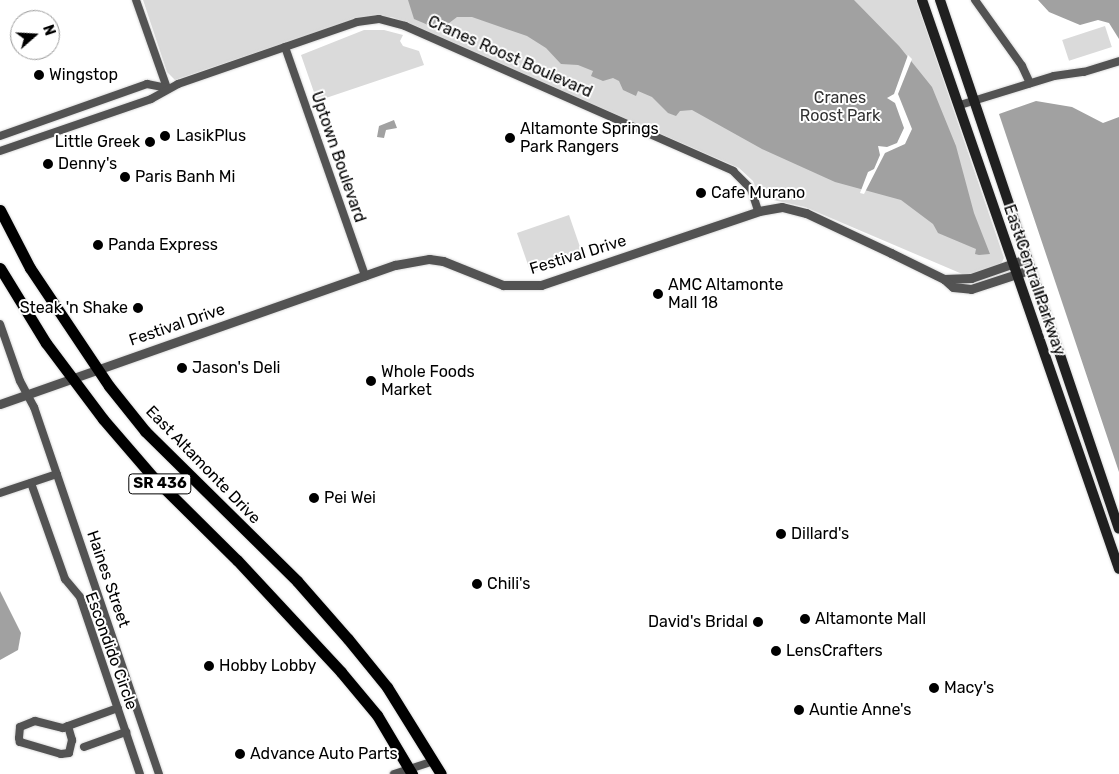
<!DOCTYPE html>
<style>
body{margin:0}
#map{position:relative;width:1119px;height:774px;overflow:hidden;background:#fff;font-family:Rubik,sans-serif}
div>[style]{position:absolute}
.green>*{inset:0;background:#dadada;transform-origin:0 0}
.water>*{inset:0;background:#a1a1a1}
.pier>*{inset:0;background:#fff}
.roads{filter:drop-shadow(0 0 1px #dbdbdb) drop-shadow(0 0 1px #dbdbdb)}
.minor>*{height:8px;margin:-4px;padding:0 4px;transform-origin:4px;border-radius:4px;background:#535353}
.tertiary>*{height:9px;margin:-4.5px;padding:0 4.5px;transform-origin:4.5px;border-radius:4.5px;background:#535353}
.secondary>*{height:10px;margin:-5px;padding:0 5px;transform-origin:5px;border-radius:5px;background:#202020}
.primary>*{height:11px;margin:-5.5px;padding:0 5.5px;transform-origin:5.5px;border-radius:5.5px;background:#000}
.dots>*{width:14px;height:14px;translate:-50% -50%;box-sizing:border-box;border:2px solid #fff;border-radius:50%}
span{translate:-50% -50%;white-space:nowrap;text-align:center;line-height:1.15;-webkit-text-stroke:4px #fff;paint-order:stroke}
.shield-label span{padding:1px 4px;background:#fff;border:1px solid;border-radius:4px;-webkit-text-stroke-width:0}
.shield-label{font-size:15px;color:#000;font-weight:700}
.street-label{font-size:16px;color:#000}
.poi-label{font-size:16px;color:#000}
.left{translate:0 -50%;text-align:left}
.right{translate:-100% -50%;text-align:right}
.park-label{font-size:16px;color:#313131}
.north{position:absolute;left:10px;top:10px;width:50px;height:50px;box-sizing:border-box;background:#fff;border:1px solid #999;border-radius:50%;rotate:71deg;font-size:14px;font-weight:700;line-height:20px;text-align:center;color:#000}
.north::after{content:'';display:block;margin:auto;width:18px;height:22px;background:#000;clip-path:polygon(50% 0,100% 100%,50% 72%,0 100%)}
</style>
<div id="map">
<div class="green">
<i style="clip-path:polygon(143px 0,916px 0,1004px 258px,999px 268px,967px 276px,805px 207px,760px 197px,753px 181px,739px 168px,392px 17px,355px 19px,175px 80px,167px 72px)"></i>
<i style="left:1105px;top:26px;width:22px;height:45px;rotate:72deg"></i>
<i style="clip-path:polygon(364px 30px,384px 30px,403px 35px,400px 41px,403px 46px,419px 51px,424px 65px,317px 101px,301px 55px)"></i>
<i style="left:569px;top:215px;width:42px;height:55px;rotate:71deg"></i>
</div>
<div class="water">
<i style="clip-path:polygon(408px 0,854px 0,899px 46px,932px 87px,956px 146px,974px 213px,990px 254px,979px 255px,975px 254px,976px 249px,938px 233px,933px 224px,901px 200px,835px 182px,762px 149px,692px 110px,680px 111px,676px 116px,668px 113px,652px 97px,638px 91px,636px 96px,623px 90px,619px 81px,613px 78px,603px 81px,591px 76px,593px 71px,578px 65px,561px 64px,546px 48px,527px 36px,472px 17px,457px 17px,440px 30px,414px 19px)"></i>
<i style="clip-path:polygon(1038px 0,1119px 0,1119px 39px,1109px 23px,1098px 20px,1080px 25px,1049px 12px)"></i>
<i style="clip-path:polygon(1036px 101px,1072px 107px,1103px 123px,1119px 117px,1119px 472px,999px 114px)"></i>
<i style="clip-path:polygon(394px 120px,397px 128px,386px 130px,384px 138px,377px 137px,379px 126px)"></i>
<i style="clip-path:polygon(0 591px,21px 633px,18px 650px,0 660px)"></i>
</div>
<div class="pier">
<i style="clip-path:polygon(908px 55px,912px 59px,898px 94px,912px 129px,905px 144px,885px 153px,864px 194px,860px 193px,868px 172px,874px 169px,880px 155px,878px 146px,887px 147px,897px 143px,904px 128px,895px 103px,887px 98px,894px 94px)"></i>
</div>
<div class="roads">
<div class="minor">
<i style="left:136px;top:0;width:93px;rotate:70.6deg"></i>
<i style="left:975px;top:0;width:81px;rotate:54.5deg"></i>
<i style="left:1022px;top:66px;width:19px;rotate:65deg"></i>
<i style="left:285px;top:47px;width:243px;rotate:70.7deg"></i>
<i style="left:960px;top:105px;width:98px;rotate:-17.1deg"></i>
<i style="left:1054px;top:76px;width:30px;rotate:-8deg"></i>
<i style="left:1084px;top:72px;width:37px;rotate:-17deg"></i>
<i style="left:0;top:136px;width:156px;rotate:-19.5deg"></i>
<i style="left:147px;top:84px;width:20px;rotate:11deg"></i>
<i style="left:0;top:151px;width:160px;rotate:-19deg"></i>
<i style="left:151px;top:99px;width:31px;rotate:-29deg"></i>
<i style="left:178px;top:84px;width:189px;rotate:-19.1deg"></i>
<i style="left:357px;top:22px;width:22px;rotate:-8deg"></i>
<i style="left:379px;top:19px;width:27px;rotate:15deg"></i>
<i style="left:405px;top:26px;width:359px;rotate:23.8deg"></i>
<i style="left:733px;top:171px;width:25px;rotate:45deg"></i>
<i style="left:751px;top:189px;width:23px;rotate:72deg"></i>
<i style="left:0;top:324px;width:60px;rotate:70.7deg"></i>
<i style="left:20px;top:381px;width:30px;rotate:62deg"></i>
<i style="left:34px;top:407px;width:388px;rotate:71.2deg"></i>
<i style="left:31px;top:483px;width:102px;rotate:70.5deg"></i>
<i style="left:65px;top:579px;width:23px;rotate:50deg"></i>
<i style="left:80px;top:597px;width:187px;rotate:71.3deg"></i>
<i style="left:0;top:493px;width:60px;rotate:-18.4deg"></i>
<i style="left:68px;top:726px;width:15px;rotate:74deg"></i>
<i style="left:72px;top:740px;width:13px;rotate:103deg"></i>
<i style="left:69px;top:753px;width:8px;rotate:173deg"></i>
<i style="left:61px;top:754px;width:43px;rotate:-163.7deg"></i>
<i style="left:20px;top:742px;width:4px;rotate:-104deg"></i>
<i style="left:19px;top:738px;width:11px;rotate:-85deg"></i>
<i style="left:20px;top:727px;width:16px;rotate:-22deg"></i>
<i style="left:35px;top:721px;width:29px;rotate:14deg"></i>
<i style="left:63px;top:728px;width:5px;rotate:-22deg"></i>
<i style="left:68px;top:726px;width:53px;rotate:-19.8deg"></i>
<i style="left:84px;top:747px;width:45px;rotate:-19.7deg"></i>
<i style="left:394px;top:774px;width:42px;rotate:-18deg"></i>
</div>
<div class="tertiary">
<i style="left:944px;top:279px;width:27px;rotate:-2deg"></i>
<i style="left:971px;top:278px;width:58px;rotate:-19.1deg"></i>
<i style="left:0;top:404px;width:419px;rotate:-19.4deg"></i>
<i style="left:395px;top:265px;width:35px;rotate:-10deg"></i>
<i style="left:429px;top:259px;width:14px;rotate:8deg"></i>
<i style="left:443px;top:261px;width:65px;rotate:21.8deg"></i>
<i style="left:503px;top:285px;width:38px"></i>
<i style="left:541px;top:285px;width:230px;rotate:-18.7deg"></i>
<i style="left:759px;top:211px;width:23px;rotate:-10deg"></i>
<i style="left:782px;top:207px;width:25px;rotate:14deg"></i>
<i style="left:806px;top:213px;width:94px;rotate:25.2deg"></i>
<i style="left:891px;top:253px;width:59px;rotate:26.1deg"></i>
<i style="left:944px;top:279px;width:12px;rotate:42deg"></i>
<i style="left:953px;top:287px;width:18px;rotate:6deg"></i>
<i style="left:971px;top:289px;width:61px;rotate:-18.1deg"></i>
</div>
<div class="secondary">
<i style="left:922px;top:0;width:602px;rotate:70.9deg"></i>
<i style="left:940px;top:0;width:558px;rotate:71.31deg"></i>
</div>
<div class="primary">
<i style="left:0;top:210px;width:65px;rotate:62.7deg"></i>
<i style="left:30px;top:268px;width:142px;rotate:56.2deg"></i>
<i style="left:109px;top:386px;width:58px;rotate:51.3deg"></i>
<i style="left:145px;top:431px;width:214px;rotate:44.6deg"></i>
<i style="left:297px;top:581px;width:77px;rotate:48.7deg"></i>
<i style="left:348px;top:639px;width:62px;rotate:50.9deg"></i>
<i style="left:387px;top:687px;width:102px;rotate:58.2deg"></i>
<i style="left:0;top:268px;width:88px;rotate:58.5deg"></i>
<i style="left:46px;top:343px;width:95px;rotate:53.1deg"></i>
<i style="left:103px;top:419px;width:78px;rotate:49.2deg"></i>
<i style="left:154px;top:478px;width:117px;rotate:44.7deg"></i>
<i style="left:237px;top:560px;width:153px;rotate:47.1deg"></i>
<i style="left:341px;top:672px;width:56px;rotate:50.1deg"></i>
<i style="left:377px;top:715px;width:69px;rotate:59.3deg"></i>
</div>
</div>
<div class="dots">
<i style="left:39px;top:75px;background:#000"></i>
<i style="left:165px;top:136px;background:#000"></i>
<i style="left:510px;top:138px;background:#000"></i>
<i style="left:150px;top:142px;background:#000"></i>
<i style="left:48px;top:164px;background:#000"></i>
<i style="left:125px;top:177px;background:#000"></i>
<i style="left:701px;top:193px;background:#000"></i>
<i style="left:98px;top:245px;background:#000"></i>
<i style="left:658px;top:294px;background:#000"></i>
<i style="left:138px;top:308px;background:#000"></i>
<i style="left:182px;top:368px;background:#000"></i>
<i style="left:371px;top:381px;background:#000"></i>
<i style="left:314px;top:498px;background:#000"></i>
<i style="left:781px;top:534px;background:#000"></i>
<i style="left:477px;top:584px;background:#000"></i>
<i style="left:805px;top:619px;background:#000"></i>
<i style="left:758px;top:622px;background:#000"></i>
<i style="left:776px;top:651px;background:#000"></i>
<i style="left:209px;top:666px;background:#000"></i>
<i style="left:934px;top:688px;background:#000"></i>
<i style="left:799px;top:710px;background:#000"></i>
<i style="left:240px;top:754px;background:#000"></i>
</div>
<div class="shield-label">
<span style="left:160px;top:484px">SR 436</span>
</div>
<div class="street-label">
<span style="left:510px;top:57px;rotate:24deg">Cranes Roost Boulevard</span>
<span style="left:338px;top:157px;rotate:71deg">Uptown Boulevard</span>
<span style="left:578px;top:255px;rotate:-17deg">Festival Drive</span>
<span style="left:1034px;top:280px;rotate:71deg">East Central Parkway</span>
<span style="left:177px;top:325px;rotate:-19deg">Festival Drive</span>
<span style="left:203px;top:465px;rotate:46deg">East Altamonte Drive</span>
<span style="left:108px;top:579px;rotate:71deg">Haines Street</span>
<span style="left:111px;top:651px;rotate:70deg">Escondido Circle</span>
</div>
<div class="poi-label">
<span class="left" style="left:49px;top:75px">Wingstop</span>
<span class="left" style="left:520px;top:138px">Altamonte Springs<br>Park Rangers</span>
<span class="left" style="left:176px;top:136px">LasikPlus</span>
<span class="right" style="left:140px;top:142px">Little Greek</span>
<span class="left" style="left:58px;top:164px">Denny's</span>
<span class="left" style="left:135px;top:177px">Paris Banh Mi</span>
<span class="left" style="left:711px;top:193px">Cafe Murano</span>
<span class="left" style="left:108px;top:245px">Panda Express</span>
<span class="left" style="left:668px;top:294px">AMC Altamonte<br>Mall 18</span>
<span class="right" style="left:128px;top:308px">Steak 'n Shake</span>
<span class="left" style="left:192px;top:368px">Jason's Deli</span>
<span class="left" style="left:381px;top:381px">Whole Foods<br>Market</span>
<span class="left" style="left:324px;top:498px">Pei Wei</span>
<span class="left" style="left:791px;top:534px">Dillard's</span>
<span class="left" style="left:487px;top:584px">Chili's</span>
<span class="left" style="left:815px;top:619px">Altamonte Mall</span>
<span class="right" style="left:748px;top:622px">David's Bridal</span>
<span class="left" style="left:786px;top:651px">LensCrafters</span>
<span class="left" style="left:219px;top:666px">Hobby Lobby</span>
<span class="left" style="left:944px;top:688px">Macy's</span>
<span class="left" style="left:809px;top:710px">Auntie Anne's</span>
<span class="left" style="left:250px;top:754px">Advance Auto Parts</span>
</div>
<div class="park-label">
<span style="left:840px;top:107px">Cranes<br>Roost Park</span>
</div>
<div class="north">N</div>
</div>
